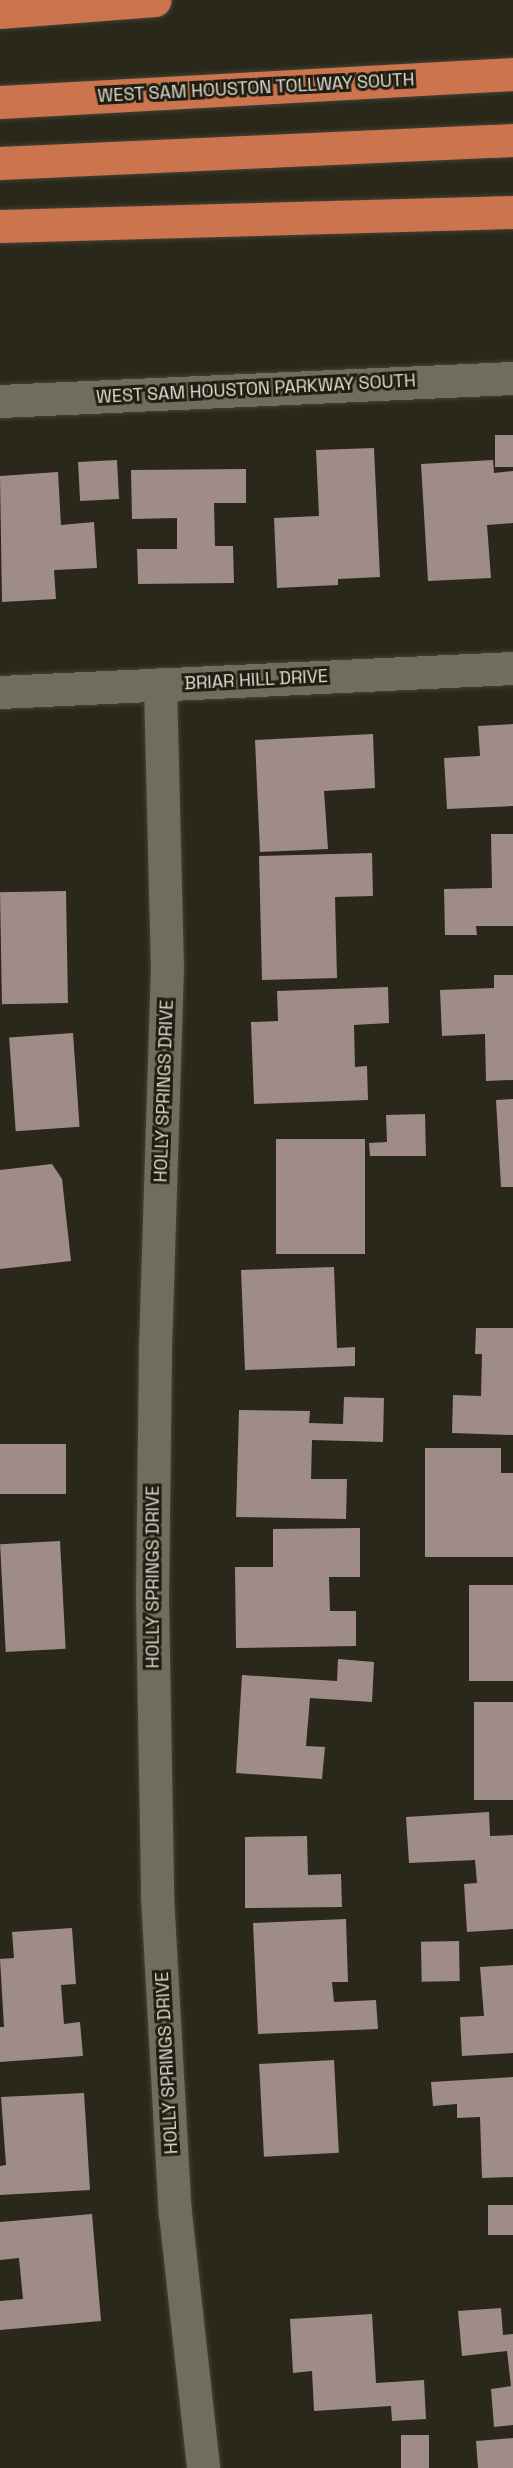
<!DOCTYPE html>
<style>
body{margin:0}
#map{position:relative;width:513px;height:2468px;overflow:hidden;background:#2a281a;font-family:"Space Grotesk",sans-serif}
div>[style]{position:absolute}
.building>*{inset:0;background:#9f8c88;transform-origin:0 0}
.roads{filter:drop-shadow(0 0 2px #444237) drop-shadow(0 0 2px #444237)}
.minor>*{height:33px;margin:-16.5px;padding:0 16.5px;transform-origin:16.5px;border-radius:16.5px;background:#706d5e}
.secondary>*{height:33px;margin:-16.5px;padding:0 16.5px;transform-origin:16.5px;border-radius:16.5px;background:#706d5e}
.motorway>*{height:33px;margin:-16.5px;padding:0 16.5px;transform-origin:16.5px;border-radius:16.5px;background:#cc744d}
span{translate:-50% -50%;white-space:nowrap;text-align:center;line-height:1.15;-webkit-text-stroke:6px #211e11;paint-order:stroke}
.street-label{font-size:18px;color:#e0dfd6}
</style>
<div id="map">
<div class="building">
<i style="left:495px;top:435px;width:18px;height:32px"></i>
<i style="clip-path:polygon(374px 448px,380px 577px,338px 579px,338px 585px,277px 588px,274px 518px,319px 516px,316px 450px)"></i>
<i style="left:117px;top:460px;width:39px;height:39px;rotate:87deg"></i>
<i style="clip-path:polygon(493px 460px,494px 473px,513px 471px,513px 523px,487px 525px,491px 578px,428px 581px,421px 464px)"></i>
<i style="clip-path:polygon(246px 469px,246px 503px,214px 503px,215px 546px,233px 546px,234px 583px,138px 584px,137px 549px,177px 549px,177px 518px,132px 519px,131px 470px)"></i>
<i style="clip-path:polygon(58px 472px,61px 525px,94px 522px,97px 568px,54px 570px,56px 599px,2px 602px,0 476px)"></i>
<i style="clip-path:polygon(513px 724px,513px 806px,447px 809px,444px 758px,480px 756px,478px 726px)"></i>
<i style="clip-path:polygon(373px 734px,375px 788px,324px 791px,328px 849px,260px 852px,255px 740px)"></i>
<i style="clip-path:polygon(491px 834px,513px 834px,513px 926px,476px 926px,477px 935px,445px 935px,444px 889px,492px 888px)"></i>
<i style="clip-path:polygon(372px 853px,373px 896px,335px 897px,337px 978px,262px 980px,259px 856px)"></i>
<i style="left:66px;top:891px;width:112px;height:66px;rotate:89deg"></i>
<i style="clip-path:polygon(494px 975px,513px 975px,513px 1080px,486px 1081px,485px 1034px,442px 1036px,440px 990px,494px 988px)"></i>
<i style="clip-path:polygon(388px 987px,389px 1023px,354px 1025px,355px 1067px,367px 1066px,368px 1100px,254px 1104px,251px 1022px,278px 1021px,277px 991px)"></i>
<i style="left:73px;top:1033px;width:94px;height:64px;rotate:86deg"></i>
<i style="clip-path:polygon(513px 1099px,513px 1187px,501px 1187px,496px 1100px)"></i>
<i style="clip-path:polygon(425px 1114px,426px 1156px,370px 1156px,369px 1143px,387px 1142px,386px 1115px)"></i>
<i style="left:365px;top:1139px;width:115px;height:89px;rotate:90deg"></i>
<i style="clip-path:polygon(52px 1164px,62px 1179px,71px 1261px,0 1269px,0 1170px)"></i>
<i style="clip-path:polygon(334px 1267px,337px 1348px,355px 1347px,355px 1366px,245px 1370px,241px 1270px)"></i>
<i style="clip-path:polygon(476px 1328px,513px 1328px,513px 1435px,452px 1433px,453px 1395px,481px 1396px,482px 1354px,475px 1354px)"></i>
<i style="clip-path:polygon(344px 1397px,384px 1398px,383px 1442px,312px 1440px,311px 1479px,347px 1479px,346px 1519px,236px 1517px,239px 1410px,310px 1411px,309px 1423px,343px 1424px)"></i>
<i style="left:66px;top:1444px;width:50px;height:66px;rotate:90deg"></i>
<i style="clip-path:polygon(425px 1448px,501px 1448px,501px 1473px,513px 1473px,513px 1557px,425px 1557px)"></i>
<i style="clip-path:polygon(360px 1528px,360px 1577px,329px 1577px,330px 1611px,356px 1611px,356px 1646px,236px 1648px,235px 1567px,273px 1567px,273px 1529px)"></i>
<i style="left:60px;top:1541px;width:108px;height:60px;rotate:87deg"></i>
<i style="left:513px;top:1585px;width:96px;height:44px;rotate:90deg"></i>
<i style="clip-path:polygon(338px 1659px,374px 1662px,372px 1702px,310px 1698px,306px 1746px,325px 1747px,322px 1779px,236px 1773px,242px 1675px,337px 1681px)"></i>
<i style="left:474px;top:1702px;width:39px;height:98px"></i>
<i style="clip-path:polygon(489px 1812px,490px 1836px,513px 1835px,513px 1929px,467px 1932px,464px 1884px,477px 1883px,475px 1860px,409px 1863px,406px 1817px)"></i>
<i style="clip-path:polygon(307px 1836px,308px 1875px,341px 1874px,342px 1907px,245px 1908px,245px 1837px)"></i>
<i style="clip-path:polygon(346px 1919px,348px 1982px,332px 1982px,334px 2002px,376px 2000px,378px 2029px,258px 2034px,253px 1923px)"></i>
<i style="clip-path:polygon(72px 1928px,76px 1984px,61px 1985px,64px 2024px,80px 2022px,83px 2056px,0 2062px,0 2027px,4px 2027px,0 1959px,14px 1958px,12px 1932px)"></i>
<i style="left:459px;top:1941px;width:40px;height:38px;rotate:89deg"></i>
<i style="clip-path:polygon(513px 1965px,513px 2053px,462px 2056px,460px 2017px,484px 2016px,480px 1967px)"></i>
<i style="left:334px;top:2060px;width:93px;height:75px;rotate:87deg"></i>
<i style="clip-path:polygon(513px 2077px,513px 2177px,482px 2178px,480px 2117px,457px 2118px,457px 2104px,433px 2106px,431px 2082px)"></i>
<i style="clip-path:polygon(84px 2093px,90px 2190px,0 2195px,0 2166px,6px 2165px,1px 2097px)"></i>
<i style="left:488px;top:2205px;width:25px;height:30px"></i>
<i style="clip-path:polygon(92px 2214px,101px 2321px,0 2330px,0 2301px,23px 2299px,19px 2258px,0 2260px,0 2222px)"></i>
<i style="clip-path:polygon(501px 2308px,503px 2335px,513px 2334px,513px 2425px,494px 2427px,491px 2389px,511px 2386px,507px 2351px,462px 2356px,458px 2311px)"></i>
<i style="clip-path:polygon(372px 2314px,376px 2383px,424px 2380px,426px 2419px,392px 2421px,391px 2406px,314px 2411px,312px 2371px,293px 2373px,290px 2319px)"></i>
<i style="left:401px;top:2435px;width:28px;height:33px"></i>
<i style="clip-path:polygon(513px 2438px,513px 2468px,478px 2468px,476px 2441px)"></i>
</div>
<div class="roads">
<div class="minor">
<i style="left:160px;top:684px;width:282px;rotate:88.6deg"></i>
<i style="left:167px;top:966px;width:386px;rotate:91.8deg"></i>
<i style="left:155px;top:1352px;width:246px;rotate:90.7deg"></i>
<i style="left:152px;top:1598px;width:298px;rotate:89deg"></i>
<i style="left:157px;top:1896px;width:318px;rotate:86.8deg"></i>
<i style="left:175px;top:2213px;width:257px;rotate:83.7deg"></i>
<i style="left:0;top:692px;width:514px;rotate:-2.68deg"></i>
</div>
<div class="secondary">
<i style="left:0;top:401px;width:514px;rotate:-2.57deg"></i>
</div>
<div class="motorway">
<i style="left:0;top:12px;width:155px;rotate:-4.4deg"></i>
<i style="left:0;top:102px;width:514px;rotate:-3.12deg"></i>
<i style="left:0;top:163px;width:514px;rotate:-2.57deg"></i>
<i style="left:0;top:226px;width:513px;rotate:-1.56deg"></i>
</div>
</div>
<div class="street-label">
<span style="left:256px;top:88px;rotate:-3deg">WEST SAM HOUSTON TOLLWAY SOUTH</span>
<span style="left:256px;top:389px;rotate:-3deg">WEST SAM HOUSTON PARKWAY SOUTH</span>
<span style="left:256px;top:680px;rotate:-3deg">BRIAR HILL DRIVE</span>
<span style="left:164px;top:1091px;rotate:-88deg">HOLLY SPRINGS DRIVE</span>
<span style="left:153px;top:1577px;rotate:-90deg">HOLLY SPRINGS DRIVE</span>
<span style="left:167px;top:2063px;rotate:-93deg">HOLLY SPRINGS DRIVE</span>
</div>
</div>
